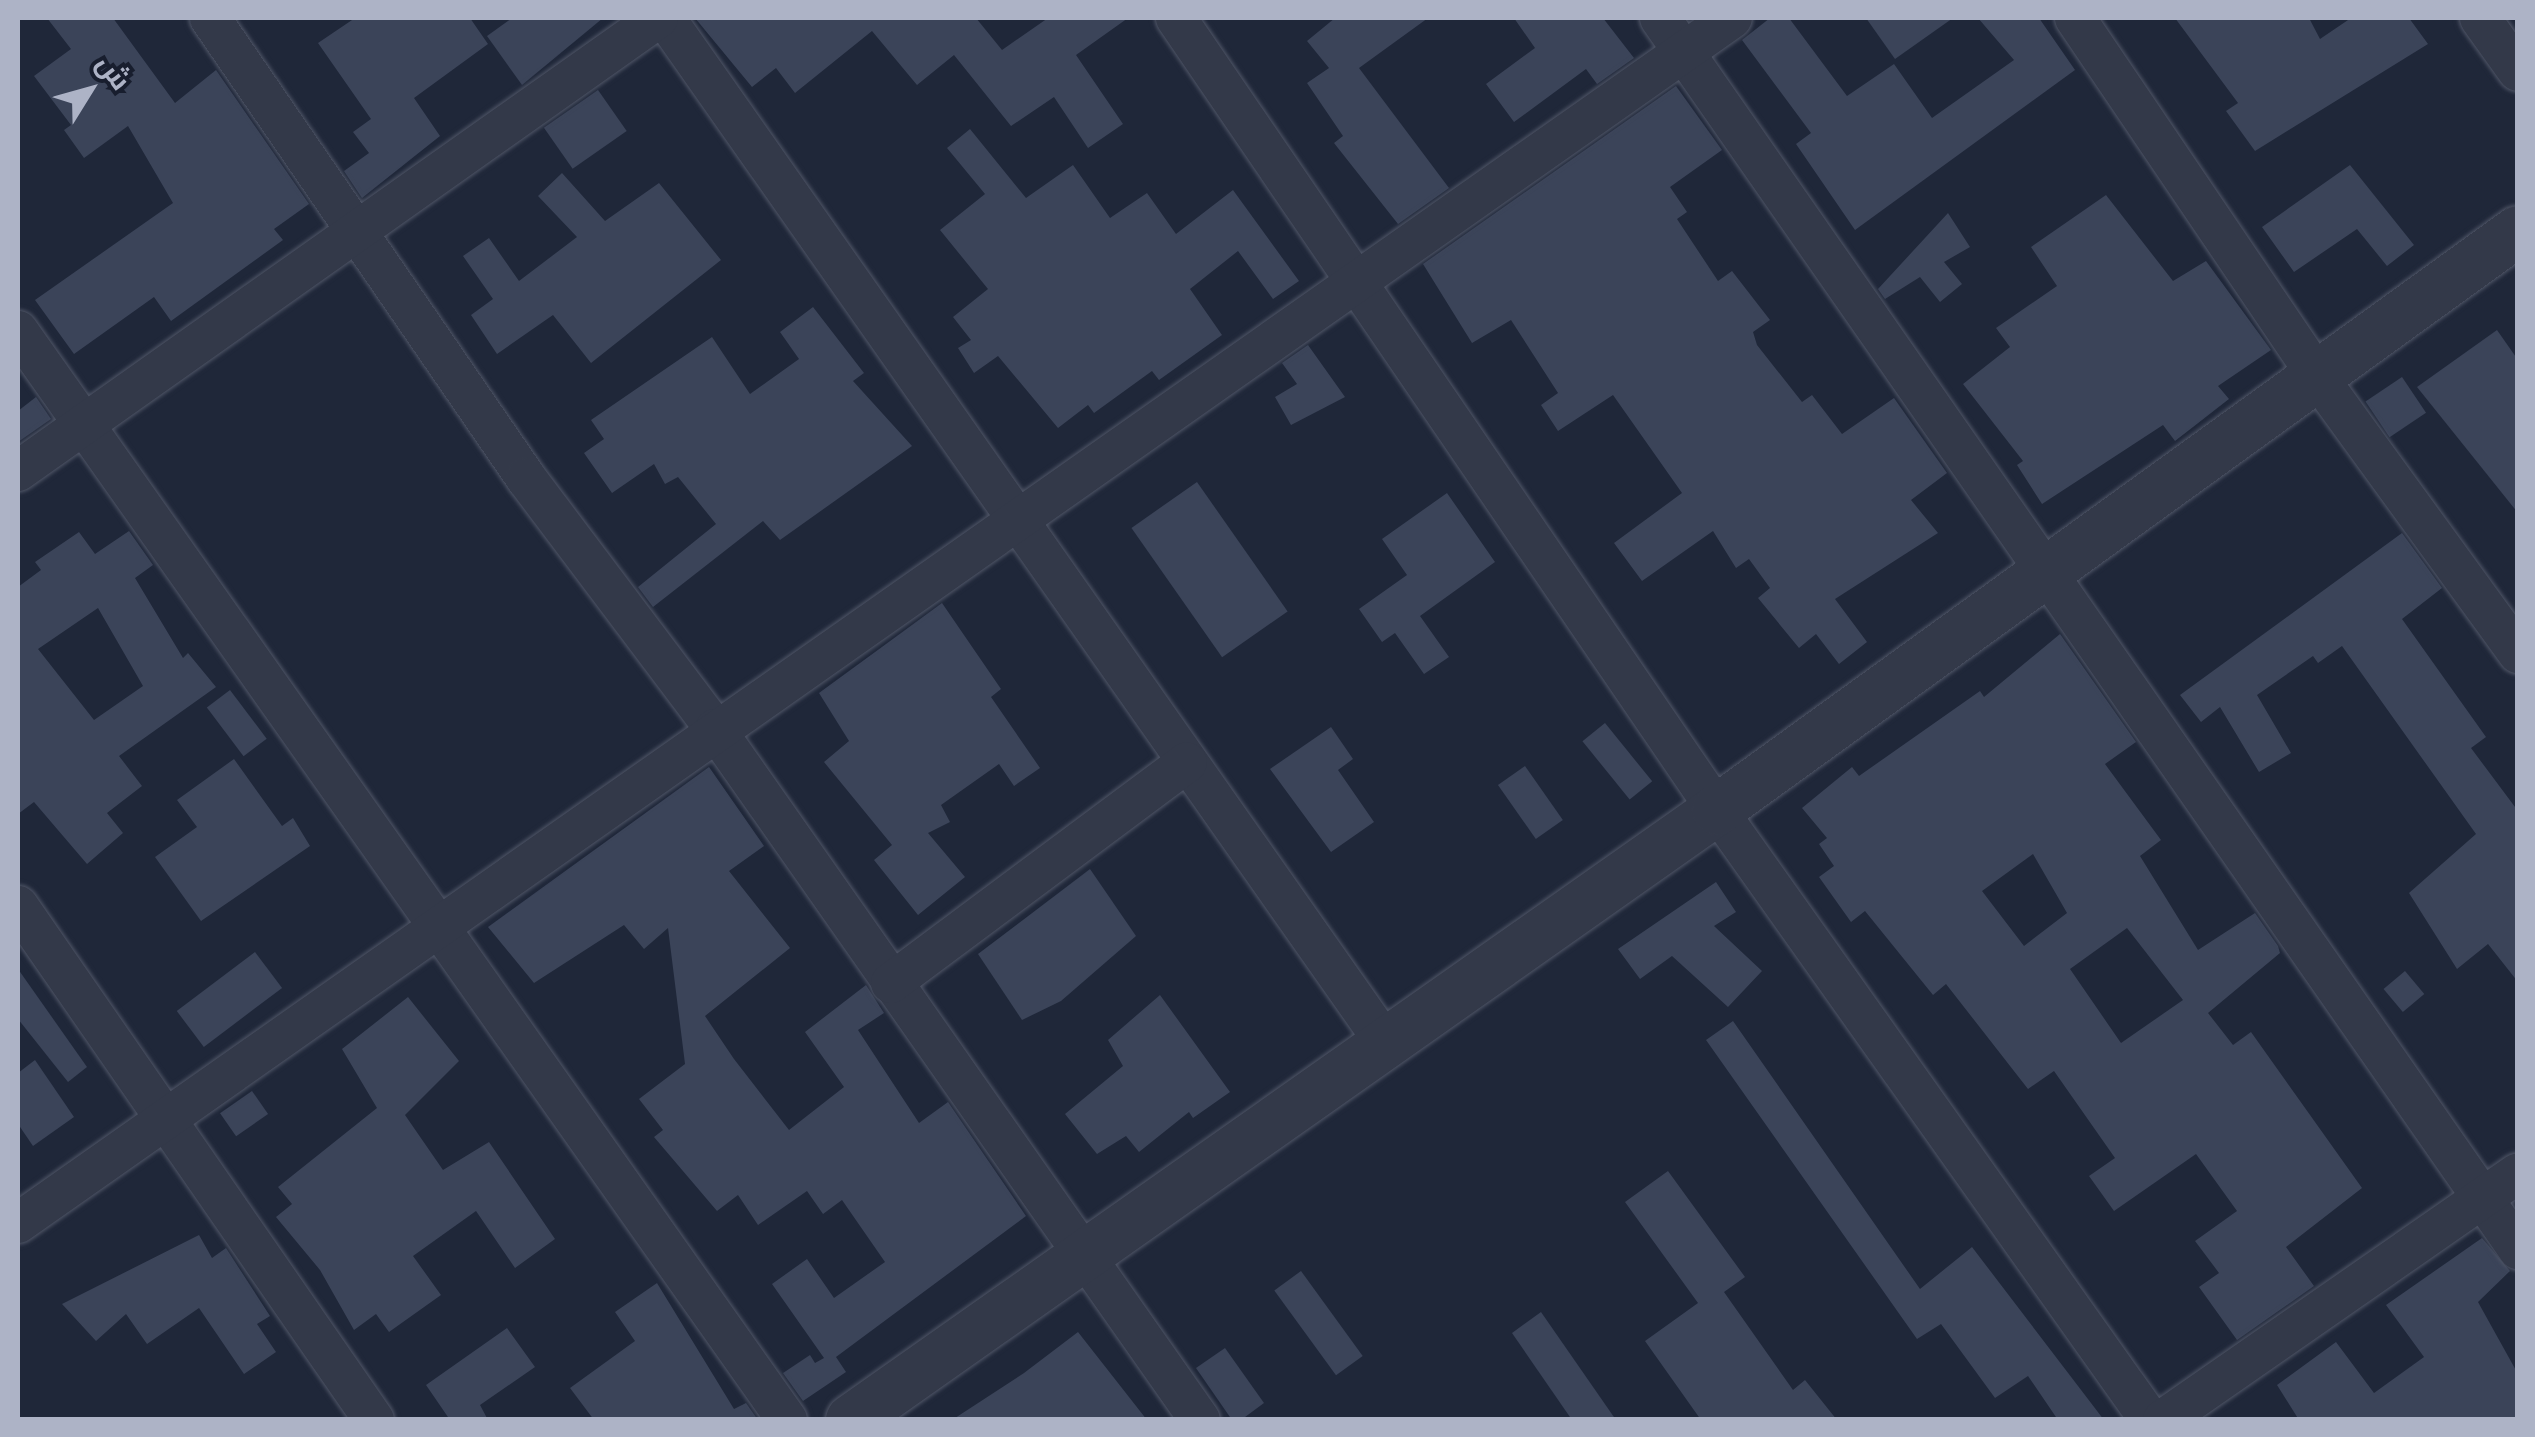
<!DOCTYPE html>
<meta charset="utf-8">
<style>
body{margin:0}
#map{position:relative;width:2535px;height:1437px;overflow:hidden;background:#1f2739;font-family:"Titillium Web",Cairo,sans-serif}
div>[style]{position:absolute}
.building>*{inset:0;background:#3b4459;transform-origin:0 0}
.roads{filter:drop-shadow(0 0 2px #505667) drop-shadow(0 0 2px #505667)}
.minor>*{height:40px;margin:-20px;padding:0 20px;transform-origin:20px;border-radius:20px;background:#333949}
.tertiary>*{height:50px;margin:-25px;padding:0 25px;transform-origin:25px;border-radius:25px;background:#333949}
span{translate:-50% -50%;white-space:nowrap;text-align:center;line-height:1.15;-webkit-text-stroke:8px #181e2e;paint-order:stroke}
.frame{position:absolute;inset:0;border:20px solid #adb3c6;pointer-events:none}
.north{position:absolute;left:40px;top:40px;width:100px;height:100px;-webkit-text-stroke:8px #181e2e;paint-order:stroke;rotate:53deg;font-size:28px;font-weight:700;line-height:40px;text-align:center;color:#adb3c6}
.north::after{content:'';display:block;margin:auto;width:35px;height:45px;background:#adb3c6;clip-path:polygon(50% 0,100% 100%,50% 72%,0 100%)}
</style>
<div id="map">
<div class="building">
<i style="clip-path:polygon(47px 18px,113px 18px,175px 103px,216px 70px,309px 204px,274px 229px,283px 240px,171px 321px,154px 297px,74px 354px,35px 300px,173px 203px,128px 126px,84px 158px,64px 130px,71px 125px,34px 76px,71px 49px)"></i>
<i style="clip-path:polygon(355px 18px,470px 18px,488px 44px,414px 98px,440px 136px,362px 198px,344px 171px,369px 153px,353px 132px,371px 119px,318px 43px)"></i>
<i style="clip-path:polygon(512px 18px,603px 18px,522px 85px,487px 36px)"></i>
<i style="clip-path:polygon(695px 18px,976px 18px,1002px 50px,1048px 18px,1128px 18px,1076px 55px,1123px 124px,1088px 148px,1054px 97px,1011px 126px,954px 55px,917px 85px,872px 31px,795px 93px,776px 68px,752px 87px)"></i>
<i style="clip-path:polygon(1335px 18px,1428px 18px,1359px 68px,1449px 188px,1398px 224px,1334px 143px,1343px 136px,1307px 83px,1329px 68px,1307px 41px)"></i>
<i style="clip-path:polygon(1514px 18px,1603px 18px,1634px 58px,1597px 84px,1586px 69px,1514px 122px,1486px 84px,1535px 48px)"></i>
<i style="clip-path:polygon(1770px 18px,1789px 18px,1847px 96px,1894px 64px,1932px 118px,2014px 60px,1978px 18px,2039px 18px,2075px 70px,1855px 230px,1796px 144px,1811px 133px,1742px 40px)"></i>
<i style="clip-path:polygon(1866px 18px,1953px 18px,1895px 59px)"></i>
<i style="clip-path:polygon(2175px 18px,2309px 18px,2320px 39px,2351px 18px,2409px 18px,2428px 44px,2255px 151px,2226px 111px,2238px 103px)"></i>
<i style="clip-path:polygon(1676px 86px,1722px 150px,1670px 187px,1687px 212px,1677px 219px,1718px 281px,1732px 271px,1770px 320px,1753px 332px,1757px 345px,1802px 402px,1812px 395px,1842px 434px,1894px 398px,1947px 473px,1911px 500px,1938px 533px,1835px 599px,1867px 642px,1839px 664px,1816px 634px,1799px 648px,1758px 598px,1770px 588px,1749px 559px,1736px 568px,1713px 531px,1642px 581px,1614px 543px,1682px 493px,1613px 395px,1558px 431px,1541px 405px,1558px 393px,1511px 320px,1472px 343px,1423px 264px)"></i>
<i style="left:598px;top:90px;width:50px;height:66px;rotate:55deg"></i>
<i style="clip-path:polygon(970px 129px,1026px 198px,1073px 165px,1110px 218px,1147px 193px,1176px 234px,1233px 190px,1299px 281px,1273px 299px,1238px 251px,1190px 289px,1222px 335px,1159px 380px,1152px 371px,1094px 413px,1088px 405px,1058px 428px,998px 356px,974px 373px,958px 348px,971px 340px,953px 317px,988px 289px,940px 230px,985px 194px,947px 148px)"></i>
<i style="clip-path:polygon(2350px 165px,2414px 245px,2387px 266px,2357px 229px,2294px 272px,2262px 227px)"></i>
<i style="clip-path:polygon(562px 173px,605px 221px,659px 183px,721px 260px,591px 363px,553px 315px,497px 354px,471px 315px,493px 299px,463px 256px,489px 238px,519px 281px,577px 237px,538px 196px)"></i>
<i style="clip-path:polygon(2106px 195px,2173px 281px,2206px 261px,2271px 350px,2218px 386px,2229px 399px,2175px 441px,2163px 425px,2042px 504px,2017px 465px,2023px 461px,1963px 384px,2010px 347px,1996px 328px,2057px 286px,2031px 247px)"></i>
<i style="clip-path:polygon(1948px 213px,1970px 247px,1944px 262px,1962px 284px,1940px 302px,1920px 277px,1885px 299px,1878px 289px)"></i>
<i style="clip-path:polygon(813px 307px,864px 373px,853px 381px,912px 446px,780px 540px,763px 521px,653px 607px,638px 587px,716px 524px,678px 477px,665px 484px,654px 464px,612px 493px,584px 453px,604px 439px,591px 420px,712px 337px,750px 394px,799px 359px,780px 332px)"></i>
<i style="clip-path:polygon(2497px 330px,2518px 360px,2518px 513px,2417px 387px)"></i>
<i style="clip-path:polygon(1308px 345px,1345px 397px,1291px 425px,1275px 397px,1297px 384px,1282px 363px)"></i>
<i style="left:2402px;top:377px;width:43px;height:44px;rotate:56deg"></i>
<i style="clip-path:polygon(36px 397px,51px 419px,18px 442px,18px 411px)"></i>
<i style="left:1197px;top:482px;width:158px;height:80px;rotate:55deg"></i>
<i style="clip-path:polygon(1447px 493px,1495px 562px,1420px 616px,1449px 657px,1424px 674px,1395px 633px,1382px 642px,1359px 609px,1407px 575px,1382px 539px)"></i>
<i style="clip-path:polygon(evenodd,129px 531px,153px 565px,135px 578px,183px 658px,188px 653px,216px 687px,119px 756px,142px 786px,107px 813px,123px 833px,87px 864px,34px 802px,18px 814px,18px 587px,41px 570px,35px 562px,79px 532px,95px 554px,129px 531px,98px 608px,143px 686px,94px 720px,38px 649px,98px 608px)"></i>
<i style="clip-path:polygon(2402px 533px,2442px 588px,2402px 619px,2486px 737px,2471px 748px,2518px 811px,2518px 982px,2488px 944px,2457px 969px,2409px 893px,2476px 834px,2342px 646px,2318px 663px,2313px 656px,2257px 695px,2291px 753px,2259px 772px,2220px 707px,2201px 722px,2180px 695px)"></i>
<i style="clip-path:polygon(942px 603px,1001px 689px,991px 697px,1040px 768px,1014px 786px,999px 764px,941px 805px,950px 822px,928px 833px,965px 877px,918px 915px,874px 860px,892px 845px,824px 762px,849px 741px,819px 693px)"></i>
<i style="clip-path:polygon(evenodd,2060px 634px,2136px 742px,2105px 764px,2161px 840px,2140px 856px,2198px 950px,2255px 913px,2278px 946px,2280px 953px,2208px 1013px,2233px 1045px,2251px 1032px,2362px 1188px,2286px 1247px,2314px 1286px,2237px 1340px,2199px 1287px,2219px 1273px,2195px 1241px,2237px 1211px,2196px 1154px,2114px 1211px,2089px 1176px,2115px 1158px,2054px 1071px,2028px 1089px,1946px 984px,1933px 995px,1865px 911px,1851px 922px,1819px 877px,1834px 866px,1819px 844px,1827px 838px,1802px 808px,1852px 767px,1859px 776px,1980px 691px,1984px 697px,2060px 634px,2033px 854px,2067px 913px,2024px 946px,1982px 891px,2033px 854px,2060px 634px,2127px 928px,2183px 1000px,2121px 1043px,2070px 969px,2127px 928px)"></i>
<i style="left:230px;top:690px;width:61px;height:29px;rotate:53deg"></i>
<i style="left:1605px;top:723px;width:75px;height:29px;rotate:51deg"></i>
<i style="clip-path:polygon(1331px 727px,1353px 759px,1338px 770px,1374px 822px,1331px 852px,1270px 769px)"></i>
<i style="clip-path:polygon(234px 759px,282px 826px,293px 818px,310px 846px,201px 921px,155px 857px,197px 827px,177px 800px)"></i>
<i style="left:1525px;top:766px;width:66px;height:33px;rotate:55deg"></i>
<i style="clip-path:polygon(709px 767px,764px 846px,729px 871px,790px 948px,705px 1016px,734px 1059px,789px 1130px,844px 1087px,805px 1032px,866px 985px,884px 1013px,858px 1030px,919px 1123px,948px 1102px,1026px 1216px,836px 1357px,846px 1372px,803px 1401px,783px 1373px,810px 1355px,815px 1363px,824px 1358px,772px 1284px,807px 1259px,834px 1298px,885px 1262px,842px 1200px,823px 1214px,807px 1191px,758px 1225px,738px 1195px,717px 1211px,654px 1137px,663px 1130px,639px 1099px,685px 1064px,668px 928px,644px 949px,624px 925px,534px 983px,488px 927px)"></i>
<i style="clip-path:polygon(1090px 869px,1136px 936px,1061px 1001px,1022px 1020px,978px 954px)"></i>
<i style="clip-path:polygon(1716px 882px,1736px 912px,1714px 926px,1762px 971px,1728px 1007px,1672px 956px,1640px 979px,1618px 949px)"></i>
<i style="left:255px;top:952px;width:45px;height:98px;rotate:53deg"></i>
<i style="clip-path:polygon(18px 969px,87px 1067px,68px 1082px,18px 1019px)"></i>
<i style="left:2405px;top:971px;width:30px;height:28px;rotate:50deg"></i>
<i style="clip-path:polygon(1160px 995px,1230px 1092px,1193px 1118px,1189px 1112px,1139px 1152px,1126px 1136px,1097px 1154px,1065px 1114px,1123px 1066px,1108px 1040px)"></i>
<i style="clip-path:polygon(408px 997px,459px 1061px,405px 1115px,443px 1170px,489px 1142px,555px 1239px,515px 1268px,476px 1211px,413px 1256px,441px 1295px,389px 1332px,376px 1314px,354px 1330px,320px 1270px,276px 1217px,292px 1204px,278px 1187px,377px 1108px,342px 1049px)"></i>
<i style="clip-path:polygon(1733px 1021px,1920px 1289px,1972px 1247px,2104px 1420px,2058px 1420px,2028px 1376px,1995px 1398px,1941px 1324px,1917px 1339px,1706px 1040px)"></i>
<i style="clip-path:polygon(35px 1060px,74px 1117px,33px 1146px,18px 1124px,18px 1073px)"></i>
<i style="left:252px;top:1091px;width:28px;height:39px;rotate:55deg"></i>
<i style="clip-path:polygon(1668px 1171px,1745px 1277px,1724px 1292px,1793px 1390px,1805px 1380px,1837px 1420px,1701px 1420px,1645px 1341px,1698px 1303px,1625px 1202px)"></i>
<i style="clip-path:polygon(199px 1235px,212px 1258px,226px 1248px,270px 1316px,257px 1324px,276px 1352px,244px 1374px,199px 1308px,147px 1344px,126px 1314px,96px 1341px,62px 1304px)"></i>
<i style="clip-path:polygon(2482px 1238px,2510px 1271px,2478px 1302px,2518px 1374px,2518px 1420px,2299px 1420px,2277px 1385px,2336px 1342px,2374px 1393px,2424px 1357px,2386px 1305px)"></i>
<i style="left:1301px;top:1271px;width:105px;height:33px;rotate:54deg"></i>
<i style="clip-path:polygon(657px 1283px,734px 1409px,746px 1403px,758px 1420px,594px 1420px,570px 1388px,635px 1341px,615px 1312px)"></i>
<i style="clip-path:polygon(1541px 1312px,1616px 1420px,1572px 1420px,1512px 1333px)"></i>
<i style="clip-path:polygon(507px 1328px,535px 1367px,480px 1405px,488px 1420px,450px 1420px,426px 1385px)"></i>
<i style="clip-path:polygon(1078px 1332px,1147px 1420px,952px 1420px,1024px 1373px)"></i>
<i style="clip-path:polygon(1225px 1348px,1264px 1403px,1241px 1420px,1232px 1420px,1196px 1368px)"></i>
</div>
<div class="roads">
<div class="minor">
<i style="left:210px;top:18px;width:558px;rotate:55.51deg"></i>
<i style="left:526px;top:478px;width:314px;rotate:53deg"></i>
<i style="left:715px;top:729px;width:844px;rotate:54.94deg"></i>
<i style="left:665px;top:18px;width:1254px;rotate:54.9deg"></i>
<i style="left:1176px;top:18px;width:959px;rotate:55.66deg"></i>
<i style="left:1717px;top:810px;width:748px;rotate:54.63deg"></i>
<i style="left:1660px;top:18px;width:1501px;rotate:55.12deg"></i>
<i style="left:2075px;top:18px;width:436px;rotate:55.9deg"></i>
<i style="left:2319px;top:379px;width:339px;rotate:54deg"></i>
<i style="left:2480px;top:18px;width:65px;rotate:54.4deg"></i>
<i style="left:18px;top:331px;width:1333px;rotate:54.77deg"></i>
<i style="left:18px;top:471px;width:784px;rotate:-35.29deg"></i>
<i style="left:18px;top:906px;width:625px;rotate:55.29deg"></i>
<i style="left:891px;top:983px;width:369px;rotate:-36.7deg"></i>
<i style="left:18px;top:1223px;width:2095px;rotate:-35.11deg"></i>
<i style="left:2163px;top:1420px;width:432px;rotate:-34.8deg"></i>
</div>
<div class="tertiary">
<i style="left:851px;top:1420px;width:1059px;rotate:-35.16deg"></i>
<i style="left:1717px;top:810px;width:988px;rotate:-35.86deg"></i>
</div>
</div>
<div class="frame"></div>
<div class="north">ش</div>
</div>
